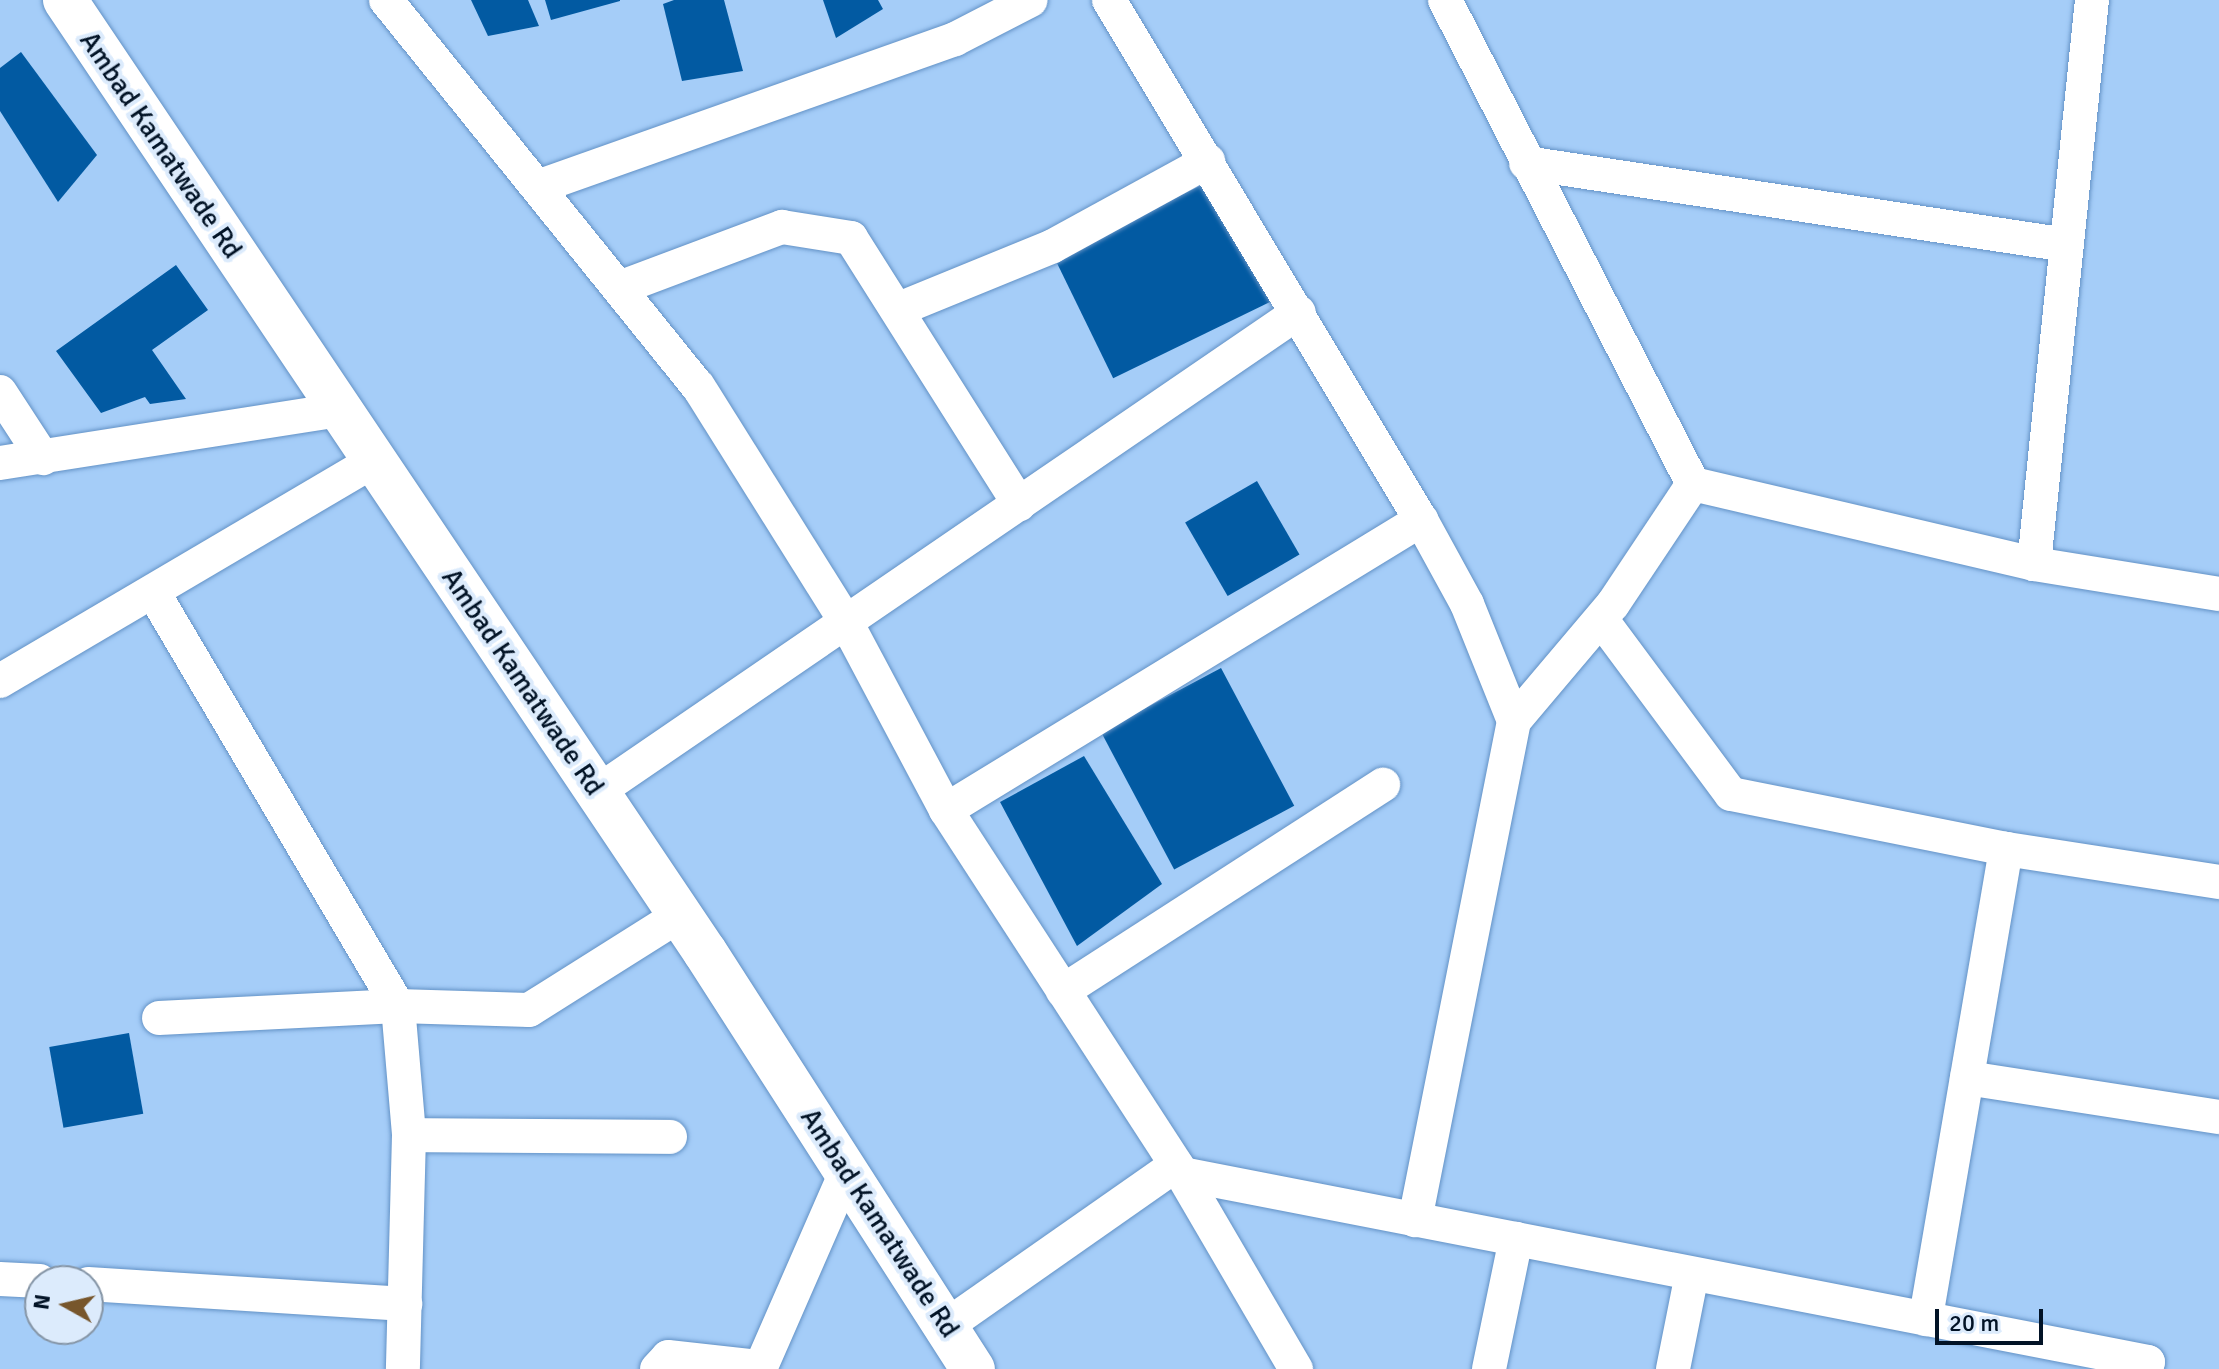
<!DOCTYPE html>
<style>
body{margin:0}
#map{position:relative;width:2219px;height:1369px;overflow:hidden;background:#a5cdf8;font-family:Signika,sans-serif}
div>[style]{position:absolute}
.building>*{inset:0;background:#025aa2;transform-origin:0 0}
.roads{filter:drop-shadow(0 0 2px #6392c6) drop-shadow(0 0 2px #6392c6)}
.street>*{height:34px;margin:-17px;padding:0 17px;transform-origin:17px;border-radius:17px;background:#fff}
.secondary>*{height:44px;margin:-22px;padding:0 22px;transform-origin:22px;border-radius:22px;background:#fff}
span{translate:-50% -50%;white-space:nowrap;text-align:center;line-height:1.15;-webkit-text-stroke:8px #dcebfc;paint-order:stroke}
.street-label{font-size:28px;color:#021326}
.north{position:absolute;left:24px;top:1265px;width:80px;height:80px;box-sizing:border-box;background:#dcebfc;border:2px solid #8595a6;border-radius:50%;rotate:278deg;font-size:22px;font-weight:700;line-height:32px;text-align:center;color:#021326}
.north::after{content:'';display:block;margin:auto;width:28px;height:36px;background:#77562c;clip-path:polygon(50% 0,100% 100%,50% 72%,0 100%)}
.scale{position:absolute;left:1935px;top:1309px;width:108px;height:36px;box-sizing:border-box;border:4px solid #021326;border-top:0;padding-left:10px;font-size:24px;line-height:28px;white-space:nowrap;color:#021326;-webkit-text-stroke:6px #dcebfc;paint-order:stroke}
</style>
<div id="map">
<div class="building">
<i style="clip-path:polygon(471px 0,528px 0,539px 26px,488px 36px)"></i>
<i style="clip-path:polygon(545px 0,620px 0,620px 1px,551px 20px)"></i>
<i style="clip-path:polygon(674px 0,724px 0,743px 71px,682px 81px,663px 4px)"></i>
<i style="clip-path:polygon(823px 0,878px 0,883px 9px,836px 38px)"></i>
<i style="clip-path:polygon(21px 52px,97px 155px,58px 202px,0 111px,0 68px)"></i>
<i style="left:1214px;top:179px;width:135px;height:178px;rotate:64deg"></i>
<i style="clip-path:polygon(176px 265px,208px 310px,152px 350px,186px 399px,150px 404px,145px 397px,101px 413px,56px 351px)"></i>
<i style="left:1257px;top:481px;width:85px;height:83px;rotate:60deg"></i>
<i style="left:1221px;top:668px;width:156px;height:136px;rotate:62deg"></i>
<i style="clip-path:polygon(1084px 756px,1162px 884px,1077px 946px,1000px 802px)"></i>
<i style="left:129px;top:1033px;width:82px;height:81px;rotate:80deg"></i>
</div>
<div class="roads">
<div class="street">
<i style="left:386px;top:0;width:496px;rotate:51.1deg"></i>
<i style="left:698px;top:386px;width:279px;rotate:57.9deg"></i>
<i style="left:846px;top:622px;width:213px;rotate:62deg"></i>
<i style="left:946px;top:810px;width:434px;rotate:57deg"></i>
<i style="left:1182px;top:1174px;width:226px;rotate:59.7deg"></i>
<i style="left:1109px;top:0;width:606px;rotate:59.04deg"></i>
<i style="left:1421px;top:520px;width:96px;rotate:61.3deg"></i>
<i style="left:1467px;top:604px;width:126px;rotate:68.1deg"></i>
<i style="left:1514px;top:721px;width:509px;rotate:101.22deg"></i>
<i style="left:1445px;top:0;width:544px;rotate:62.87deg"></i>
<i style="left:1693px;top:484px;width:350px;rotate:13.2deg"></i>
<i style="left:2034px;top:564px;width:187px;rotate:9.2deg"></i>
<i style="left:1526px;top:163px;width:547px;rotate:8.62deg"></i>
<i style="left:540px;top:186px;width:440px;rotate:-19.5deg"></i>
<i style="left:955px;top:39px;width:85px;rotate:-27.2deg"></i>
<i style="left:622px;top:287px;width:171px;rotate:-20.6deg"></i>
<i style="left:782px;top:227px;width:70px;rotate:9.1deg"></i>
<i style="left:851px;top:238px;width:315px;rotate:57.7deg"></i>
<i style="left:899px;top:309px;width:166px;rotate:-22.2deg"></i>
<i style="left:1053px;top:246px;width:177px;rotate:-28.7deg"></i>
<i style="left:0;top:392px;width:79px;rotate:56.9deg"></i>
<i style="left:0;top:463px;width:342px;rotate:-8.9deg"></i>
<i style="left:2034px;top:564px;width:567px;rotate:-84.13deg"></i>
<i style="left:153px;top:592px;width:481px;rotate:59.4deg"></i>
<i style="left:398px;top:1006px;width:129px;rotate:85.1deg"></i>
<i style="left:409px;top:1135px;width:234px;rotate:91.5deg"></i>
<i style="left:1601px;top:619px;width:218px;rotate:53.4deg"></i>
<i style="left:1731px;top:794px;width:280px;rotate:11.3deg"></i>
<i style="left:2006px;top:849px;width:477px;rotate:99.7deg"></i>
<i style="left:0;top:681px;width:434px;rotate:-30.5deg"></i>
<i style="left:1514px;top:721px;width:153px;rotate:-49.8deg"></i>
<i style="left:1613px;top:604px;width:144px;rotate:-56.3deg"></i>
<i style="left:597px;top:792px;width:850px;rotate:-34.36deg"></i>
<i style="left:946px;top:810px;width:557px;rotate:-31.41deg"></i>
<i style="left:2006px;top:849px;width:216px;rotate:8.8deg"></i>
<i style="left:1063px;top:991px;width:381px;rotate:-32.8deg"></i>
<i style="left:159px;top:1018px;width:239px;rotate:-2.9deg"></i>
<i style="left:398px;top:1006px;width:131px;rotate:1.7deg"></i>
<i style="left:529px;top:1010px;width:178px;rotate:-32.2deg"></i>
<i style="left:1967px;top:1078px;width:255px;rotate:8.8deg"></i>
<i style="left:409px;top:1135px;width:261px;rotate:0.4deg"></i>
<i style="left:1182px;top:1174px;width:984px;rotate:11.01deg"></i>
<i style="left:2148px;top:1362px;width:7px;rotate:106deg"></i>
<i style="left:0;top:1279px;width:40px;rotate:2.9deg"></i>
<i style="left:88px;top:1284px;width:318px;rotate:3.6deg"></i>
<i style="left:946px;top:1326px;width:281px;rotate:-35deg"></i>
<i style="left:657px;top:1369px;width:16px;rotate:-47deg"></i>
<i style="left:668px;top:1357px;width:93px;rotate:6.2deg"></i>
<i style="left:760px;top:1369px;width:215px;rotate:-66.4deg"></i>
<i style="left:1489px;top:1369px;width:133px;rotate:-78.3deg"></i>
<i style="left:1673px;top:1369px;width:97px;rotate:-78.7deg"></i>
</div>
<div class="secondary">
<i style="left:65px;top:0;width:1147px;rotate:56.09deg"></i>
<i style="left:705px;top:952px;width:496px;rotate:57.3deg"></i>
</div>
</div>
<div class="street-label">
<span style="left:161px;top:145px;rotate:56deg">Ambad Kamatwade Rd</span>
<span style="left:523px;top:682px;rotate:56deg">Ambad Kamatwade Rd</span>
<span style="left:880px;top:1223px;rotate:57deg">Ambad Kamatwade Rd</span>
</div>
<div class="north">N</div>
<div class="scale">20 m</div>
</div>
